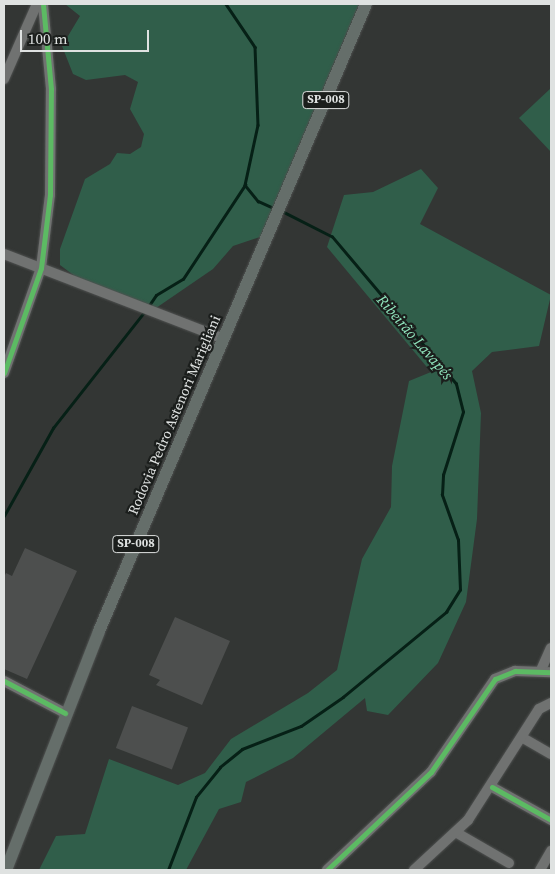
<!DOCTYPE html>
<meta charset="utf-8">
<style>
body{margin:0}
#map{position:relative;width:555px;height:874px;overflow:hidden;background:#333634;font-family:"Source Serif 4",serif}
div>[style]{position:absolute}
.green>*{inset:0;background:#305e4a}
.stream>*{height:2.5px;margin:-1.25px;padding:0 1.25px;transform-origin:1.25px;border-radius:1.25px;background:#062016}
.building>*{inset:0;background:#4d4f4e;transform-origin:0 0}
.roads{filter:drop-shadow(0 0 1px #4f5150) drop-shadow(0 0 1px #4f5150)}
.minor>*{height:10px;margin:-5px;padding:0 5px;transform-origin:5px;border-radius:5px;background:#707271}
.major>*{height:12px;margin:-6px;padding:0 6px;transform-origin:6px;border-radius:6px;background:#656e6a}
.cycleway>*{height:5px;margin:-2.5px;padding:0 2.5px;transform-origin:2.5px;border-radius:2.5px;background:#5cba63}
span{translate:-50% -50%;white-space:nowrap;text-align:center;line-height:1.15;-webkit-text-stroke:4.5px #1b1e1c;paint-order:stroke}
.shield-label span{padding:1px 4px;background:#1b1e1c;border:1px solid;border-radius:4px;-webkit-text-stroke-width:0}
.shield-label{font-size:12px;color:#dfe2e1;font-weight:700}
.street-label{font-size:14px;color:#dfe2e1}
.water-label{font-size:15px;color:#91e6be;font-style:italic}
.frame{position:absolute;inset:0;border:5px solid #dfe2e1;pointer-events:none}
.scale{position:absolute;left:20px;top:30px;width:129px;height:22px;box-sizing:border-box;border:2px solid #dfe2e1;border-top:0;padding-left:6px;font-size:15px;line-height:18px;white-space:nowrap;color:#dfe2e1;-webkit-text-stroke:4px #1b1e1c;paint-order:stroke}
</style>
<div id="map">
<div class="green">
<i style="clip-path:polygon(65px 4px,359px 4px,260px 237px,233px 246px,213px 269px,156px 308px,80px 280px,60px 265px,60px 249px,85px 179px,110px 164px,117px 153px,130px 154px,141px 147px,144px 134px,130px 109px,138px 82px,125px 75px,86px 80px,73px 74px,62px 46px,80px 16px)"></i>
<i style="clip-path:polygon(551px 88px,551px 152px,519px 118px)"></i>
<i style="clip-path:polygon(421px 169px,438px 188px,420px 224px,551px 295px,539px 346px,492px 352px,472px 371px,481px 413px,477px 519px,466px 602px,438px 663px,388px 715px,367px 711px,365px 698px,293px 758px,246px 782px,241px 802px,219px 809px,186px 870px,39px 870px,56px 836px,85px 834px,109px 759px,178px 785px,205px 773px,231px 739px,308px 693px,337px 670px,362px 559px,391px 507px,392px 466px,409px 381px,431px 372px,327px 247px,344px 195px,373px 192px)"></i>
</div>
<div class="stream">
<i style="left:226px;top:4px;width:52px;rotate:56deg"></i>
<i style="left:255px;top:47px;width:78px;rotate:87.8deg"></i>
<i style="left:258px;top:125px;width:61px;rotate:102.2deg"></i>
<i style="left:245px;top:185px;width:21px;rotate:51deg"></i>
<i style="left:258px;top:201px;width:20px;rotate:24deg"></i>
<i style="left:148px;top:307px;width:14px;rotate:-56deg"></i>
<i style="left:156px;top:295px;width:31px;rotate:-31deg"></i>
<i style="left:183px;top:279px;width:113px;rotate:-56.6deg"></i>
<i style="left:4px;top:516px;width:101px;rotate:-60.9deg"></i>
<i style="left:53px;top:428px;width:149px;rotate:-51.8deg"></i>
<i style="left:168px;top:870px;width:78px;rotate:-69deg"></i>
<i style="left:196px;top:797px;width:38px;rotate:-51deg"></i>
<i style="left:220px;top:767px;width:28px;rotate:-39deg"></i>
<i style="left:242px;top:749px;width:63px;rotate:-21.3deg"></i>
<i style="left:301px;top:726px;width:51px;rotate:-34.6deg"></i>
<i style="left:343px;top:697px;width:134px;rotate:-39.5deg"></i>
<i style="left:446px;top:612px;width:26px;rotate:-58deg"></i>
<i style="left:460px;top:590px;width:50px;rotate:-92.3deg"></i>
<i style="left:458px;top:540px;width:48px;rotate:-109.6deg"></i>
<i style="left:442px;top:495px;width:20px;rotate:-87deg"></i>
<i style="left:443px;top:475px;width:66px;rotate:-72.4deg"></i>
<i style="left:463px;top:412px;width:29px;rotate:-104deg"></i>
<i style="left:456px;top:384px;width:192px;rotate:-130.1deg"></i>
<i style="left:332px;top:237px;width:55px;rotate:-153deg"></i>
</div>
<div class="building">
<i style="clip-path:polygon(25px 548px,77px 571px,27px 679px,4px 669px,4px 577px,6px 573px,12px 576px)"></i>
<i style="clip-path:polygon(175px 617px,230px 641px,202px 705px,156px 685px,160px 680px,149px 675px)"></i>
<i style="left:132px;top:706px;width:60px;height:45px;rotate:21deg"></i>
</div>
<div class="roads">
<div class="minor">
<i style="left:4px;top:79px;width:82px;rotate:-66.3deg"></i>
<i style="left:4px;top:254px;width:234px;rotate:21.1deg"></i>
<i style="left:4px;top:373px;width:111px;rotate:-70.6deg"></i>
<i style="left:41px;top:268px;width:74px;rotate:-83deg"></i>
<i style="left:50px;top:195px;width:106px;rotate:-89.5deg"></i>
<i style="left:51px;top:89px;width:85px;rotate:-95.4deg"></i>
<i style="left:541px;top:670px;width:24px;rotate:-66deg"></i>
<i style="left:4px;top:681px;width:69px;rotate:27.7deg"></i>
<i style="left:523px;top:738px;width:32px;rotate:30deg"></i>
<i style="left:492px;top:787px;width:68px;rotate:29.2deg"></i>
<i style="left:457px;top:833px;width:60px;rotate:30deg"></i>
<i style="left:327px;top:870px;width:143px;rotate:-43.3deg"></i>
<i style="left:431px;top:772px;width:113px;rotate:-55.5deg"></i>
<i style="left:495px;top:679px;width:22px;rotate:-22deg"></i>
<i style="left:515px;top:671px;width:36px;rotate:2deg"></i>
<i style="left:414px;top:870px;width:74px;rotate:-42.8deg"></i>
<i style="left:468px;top:820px;width:132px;rotate:-57.4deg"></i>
<i style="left:539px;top:709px;width:13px;rotate:-27deg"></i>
<i style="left:540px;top:870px;width:22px;rotate:-60deg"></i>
</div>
<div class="major">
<i style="left:6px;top:870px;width:256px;rotate:-68.7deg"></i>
<i style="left:99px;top:631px;width:681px;rotate:-66.93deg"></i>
</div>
</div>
<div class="cycleway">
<i style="left:4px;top:373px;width:111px;rotate:-70.6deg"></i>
<i style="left:41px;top:268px;width:74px;rotate:-83deg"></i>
<i style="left:50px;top:195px;width:106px;rotate:-89.5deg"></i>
<i style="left:51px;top:89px;width:85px;rotate:-95.4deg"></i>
<i style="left:4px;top:681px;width:69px;rotate:27.7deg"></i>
<i style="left:492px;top:787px;width:68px;rotate:29.2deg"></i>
<i style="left:327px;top:870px;width:143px;rotate:-43.3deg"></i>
<i style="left:431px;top:772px;width:113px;rotate:-55.5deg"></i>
<i style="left:495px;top:679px;width:22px;rotate:-22deg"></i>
<i style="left:515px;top:671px;width:36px;rotate:2deg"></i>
</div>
<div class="shield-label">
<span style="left:326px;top:100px">SP-008</span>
<span style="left:136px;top:544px">SP-008</span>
</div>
<div class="street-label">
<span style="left:174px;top:415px;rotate:-67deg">Rodovia Pedro Astenori Marigliani</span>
</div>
<div class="water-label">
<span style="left:415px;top:337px;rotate:49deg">Ribeirão Lavapés</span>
</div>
<div class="frame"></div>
<div class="scale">100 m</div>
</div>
